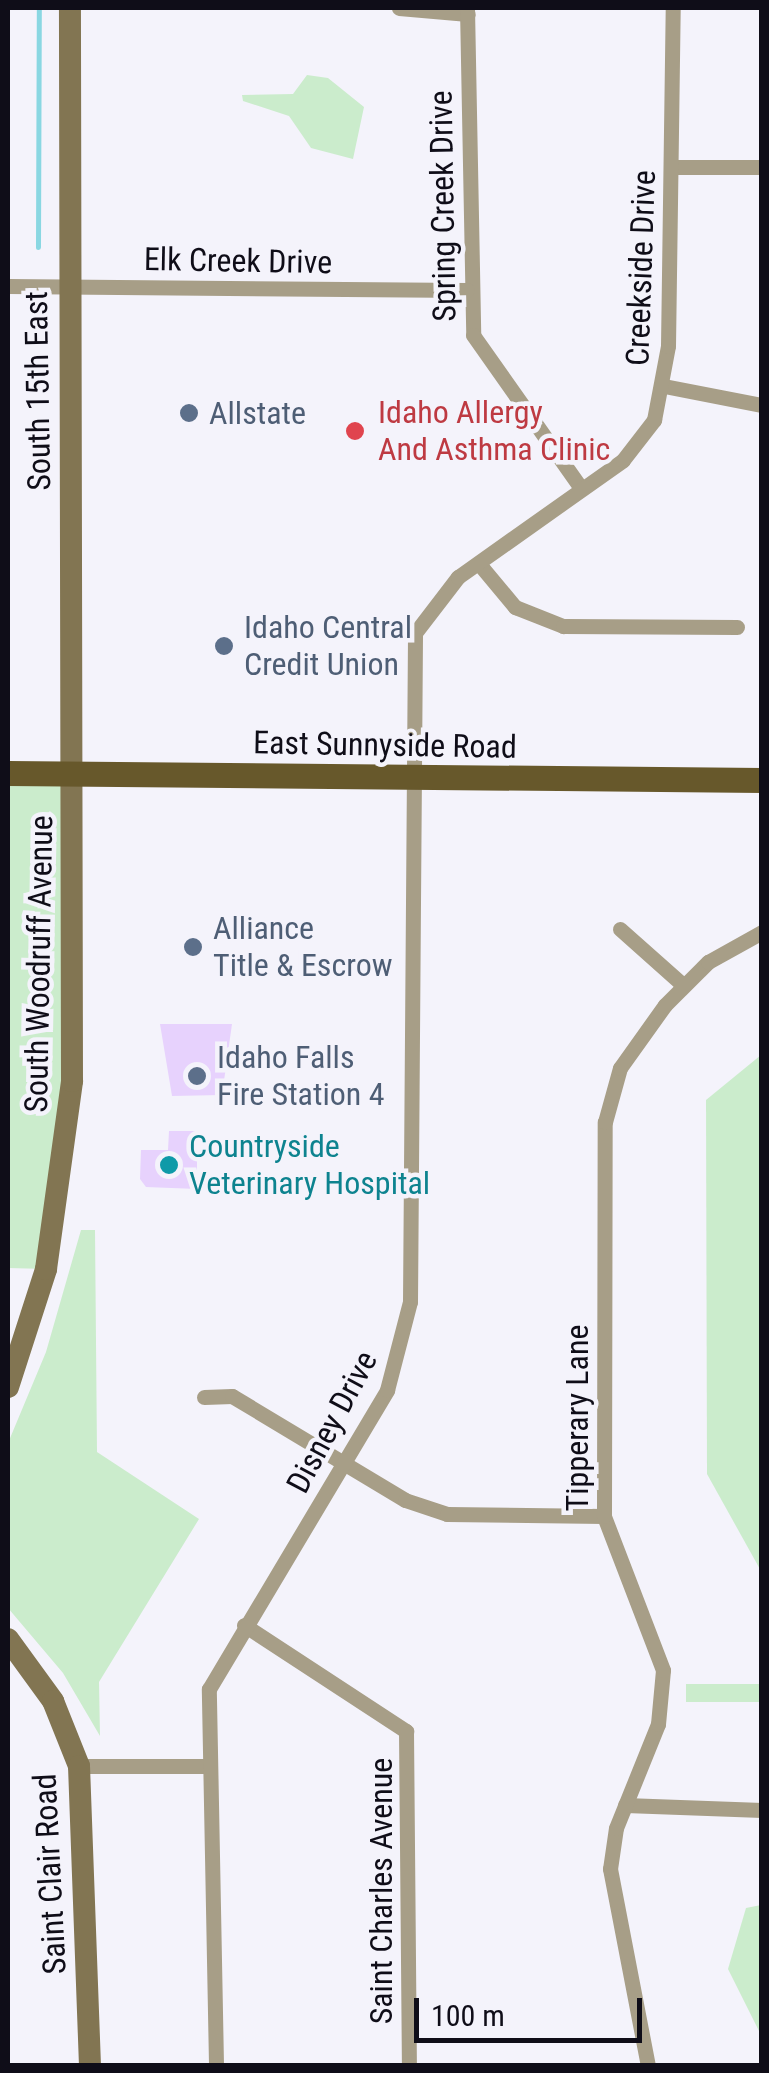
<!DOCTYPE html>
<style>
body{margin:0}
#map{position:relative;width:769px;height:2073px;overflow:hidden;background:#f4f3fb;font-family:"Roboto Condensed",sans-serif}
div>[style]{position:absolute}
.green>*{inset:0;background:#cbeccc;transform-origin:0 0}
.stream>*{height:5px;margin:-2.5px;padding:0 2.5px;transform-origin:2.5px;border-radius:2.5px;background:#8ad7e2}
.building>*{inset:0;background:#e7d2fd}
.street>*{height:15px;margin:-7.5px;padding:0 7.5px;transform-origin:7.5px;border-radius:7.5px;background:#a79e87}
.secondary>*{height:22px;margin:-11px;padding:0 11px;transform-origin:11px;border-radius:11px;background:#827552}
.primary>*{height:25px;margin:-12.5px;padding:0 12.5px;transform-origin:12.5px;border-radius:12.5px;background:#67582b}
.dots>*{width:28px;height:28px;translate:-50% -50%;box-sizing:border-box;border:5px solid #f4f3fb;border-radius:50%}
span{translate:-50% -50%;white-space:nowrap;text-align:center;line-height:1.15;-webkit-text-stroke:9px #f4f3fb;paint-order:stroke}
.street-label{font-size:32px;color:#0f0d18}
.service-label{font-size:32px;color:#4e5e75}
.left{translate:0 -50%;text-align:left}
.health-label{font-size:32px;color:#be3a42}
.culture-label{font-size:32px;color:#0d838f}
.frame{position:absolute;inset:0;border:10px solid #0f0d18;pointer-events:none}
.scale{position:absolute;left:414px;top:1998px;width:228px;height:45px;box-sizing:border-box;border:5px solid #0f0d18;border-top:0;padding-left:12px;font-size:30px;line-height:35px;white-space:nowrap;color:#0f0d18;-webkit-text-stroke:8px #f4f3fb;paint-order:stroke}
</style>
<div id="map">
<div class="green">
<i style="clip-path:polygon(307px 75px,328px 78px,364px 107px,353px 159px,311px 148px,289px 116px,243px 101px,242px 95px,293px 94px)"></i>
<i style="clip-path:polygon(8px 773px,72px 774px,70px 1121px,46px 1269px,8px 1268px)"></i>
<i style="clip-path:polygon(761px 1055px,761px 1571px,707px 1474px,706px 1100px)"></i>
<i style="clip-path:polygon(81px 1230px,95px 1230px,97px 1452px,199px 1519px,99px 1682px,100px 1736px,63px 1673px,8px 1608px,8px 1443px,46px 1352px)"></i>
<i style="left:761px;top:1684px;width:18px;height:75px;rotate:90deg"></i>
<i style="clip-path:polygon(761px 1905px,762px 1905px,761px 2035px,728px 1969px,746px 1908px)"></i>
</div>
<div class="stream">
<i style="left:38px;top:247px;width:239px;rotate:-89.8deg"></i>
</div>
<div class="building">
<i style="clip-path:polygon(160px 1024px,232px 1024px,222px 1095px,172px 1096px)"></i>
<i style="clip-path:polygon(169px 1131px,197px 1131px,197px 1189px,146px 1187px,140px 1179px,141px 1150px,168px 1150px)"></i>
</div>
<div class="street">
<i style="left:399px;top:8px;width:69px;rotate:5deg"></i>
<i style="left:467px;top:8px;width:327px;rotate:88.9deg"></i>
<i style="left:473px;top:335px;width:187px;rotate:54.8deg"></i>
<i style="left:672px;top:167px;width:90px"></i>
<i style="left:8px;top:286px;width:459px;rotate:0.5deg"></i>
<i style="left:664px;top:386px;width:100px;rotate:11deg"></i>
<i style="left:480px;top:565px;width:55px;rotate:50.2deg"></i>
<i style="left:515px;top:607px;width:52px;rotate:21.6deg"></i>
<i style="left:563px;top:626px;width:174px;rotate:0.3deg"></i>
<i style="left:620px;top:929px;width:84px;rotate:41.6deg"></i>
<i style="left:204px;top:1397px;width:28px;rotate:-2deg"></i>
<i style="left:232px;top:1396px;width:202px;rotate:31deg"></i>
<i style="left:405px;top:1500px;width:44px;rotate:18.4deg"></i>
<i style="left:447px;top:1514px;width:157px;rotate:0.7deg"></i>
<i style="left:244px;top:1625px;width:194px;rotate:33.2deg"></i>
<i style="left:406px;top:1731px;width:335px;rotate:89.5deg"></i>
<i style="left:79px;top:1766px;width:128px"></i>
<i style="left:625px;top:1805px;width:137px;rotate:2.1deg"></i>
<i style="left:216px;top:2064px;width:375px;rotate:-91.1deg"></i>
<i style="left:209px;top:1689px;width:348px;rotate:-59.2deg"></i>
<i style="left:387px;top:1390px;width:91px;rotate:-75.4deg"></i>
<i style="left:410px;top:1302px;width:669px;rotate:-89.57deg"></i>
<i style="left:415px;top:633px;width:71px;rotate:-52.5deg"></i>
<i style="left:458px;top:577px;width:202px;rotate:-35.3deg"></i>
<i style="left:623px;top:460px;width:51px;rotate:-52.2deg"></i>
<i style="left:654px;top:420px;width:75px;rotate:-79.3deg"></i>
<i style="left:668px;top:346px;width:338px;rotate:-89.2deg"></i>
<i style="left:648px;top:2066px;width:201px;rotate:-100.9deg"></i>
<i style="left:610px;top:1869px;width:41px;rotate:-81.7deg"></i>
<i style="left:616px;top:1828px;width:112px;rotate:-68deg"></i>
<i style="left:658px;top:1724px;width:54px;rotate:-84.7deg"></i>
<i style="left:663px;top:1670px;width:165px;rotate:-111deg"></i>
<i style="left:604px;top:1516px;width:394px;rotate:-89.9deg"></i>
<i style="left:605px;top:1122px;width:56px;rotate:-74.5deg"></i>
<i style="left:620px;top:1068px;width:77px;rotate:-54.5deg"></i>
<i style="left:665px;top:1005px;width:61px;rotate:-45deg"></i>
<i style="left:708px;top:962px;width:62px;rotate:-29.1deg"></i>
</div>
<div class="secondary">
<i style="left:8px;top:1387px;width:124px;rotate:-72.1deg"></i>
<i style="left:46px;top:1269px;width:190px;rotate:-82.1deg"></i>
<i style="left:72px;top:1081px;width:1073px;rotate:-90.11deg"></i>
<i style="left:8px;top:1639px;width:77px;rotate:54deg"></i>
<i style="left:53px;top:1701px;width:70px;rotate:68.2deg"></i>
<i style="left:79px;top:1766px;width:300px;rotate:87.9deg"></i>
</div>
<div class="primary">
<i style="left:8px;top:773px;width:754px;rotate:0.53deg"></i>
</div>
<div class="dots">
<i style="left:189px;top:413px;background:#5c6f8a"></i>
<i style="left:355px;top:431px;background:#e0444e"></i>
<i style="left:224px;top:646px;background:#5c6f8a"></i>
<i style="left:193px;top:947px;background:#5c6f8a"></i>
<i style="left:197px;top:1076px;background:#5c6f8a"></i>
<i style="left:169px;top:1165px;background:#0f9aa8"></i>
</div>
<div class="street-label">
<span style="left:443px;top:206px;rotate:-91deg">Spring Creek Drive</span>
<span style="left:238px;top:261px;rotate:1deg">Elk Creek Drive</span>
<span style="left:641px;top:268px;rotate:-88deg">Creekside Drive</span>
<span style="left:38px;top:391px;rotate:-91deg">South 15th East</span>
<span style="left:385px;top:745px;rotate:1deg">East Sunnyside Road</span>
<span style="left:39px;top:964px;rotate:-89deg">South Woodruff Avenue</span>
<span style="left:577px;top:1418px;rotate:-90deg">Tipperary Lane</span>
<span style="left:332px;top:1422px;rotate:-62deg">Disney Drive</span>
<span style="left:50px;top:1874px;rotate:-93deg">Saint Clair Road</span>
<span style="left:381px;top:1891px;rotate:-90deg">Saint Charles Avenue</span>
</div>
<div class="service-label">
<span class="left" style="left:209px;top:413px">Allstate</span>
<span class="left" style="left:244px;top:646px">Idaho Central<br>Credit Union</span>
<span class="left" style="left:213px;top:947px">Alliance<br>Title &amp; Escrow</span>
<span class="left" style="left:217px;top:1076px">Idaho Falls<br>Fire Station 4</span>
</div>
<div class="health-label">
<span class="left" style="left:378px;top:431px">Idaho Allergy<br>And Asthma Clinic</span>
</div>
<div class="culture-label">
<span class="left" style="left:189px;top:1165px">Countryside<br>Veterinary Hospital</span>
</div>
<div class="frame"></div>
<div class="scale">100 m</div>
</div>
